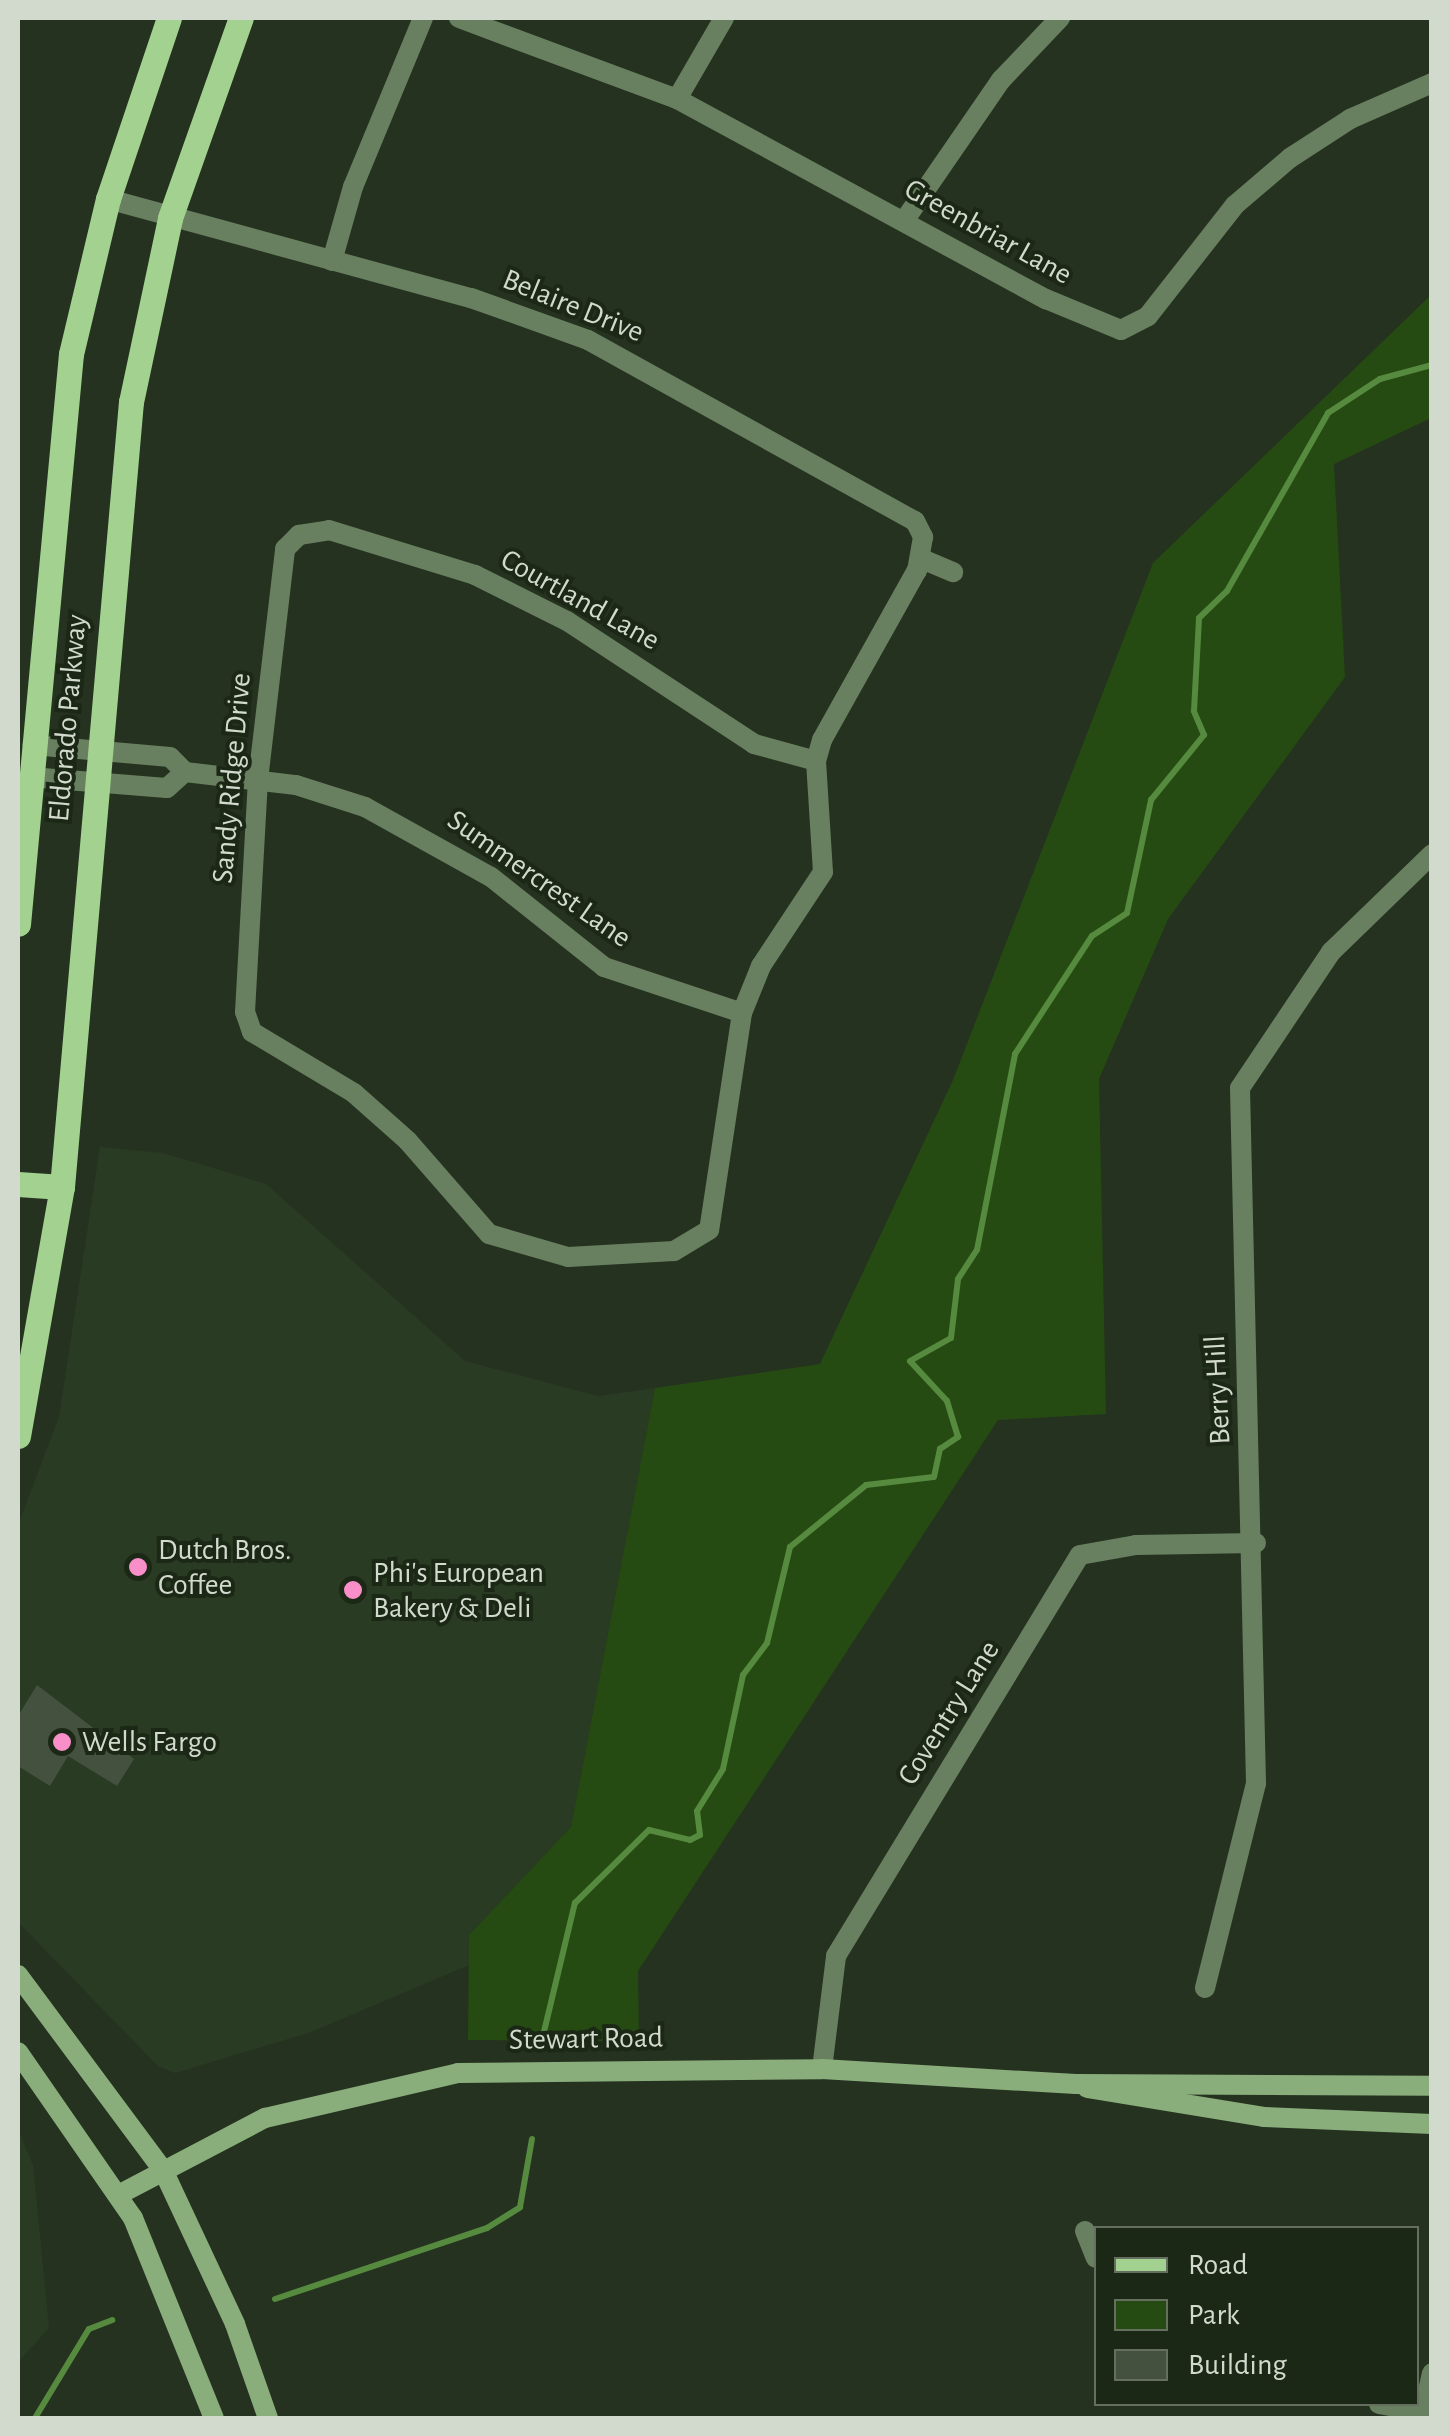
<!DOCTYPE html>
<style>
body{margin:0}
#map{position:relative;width:1449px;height:2436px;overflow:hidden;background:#253220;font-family:"Alegreya Sans",sans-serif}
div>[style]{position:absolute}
.built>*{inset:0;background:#2a3b23}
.green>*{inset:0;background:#254b12}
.stream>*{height:6px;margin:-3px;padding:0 3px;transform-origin:3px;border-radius:3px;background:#568a3f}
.building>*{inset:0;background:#43513e}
.street>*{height:20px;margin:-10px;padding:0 10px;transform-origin:10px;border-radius:10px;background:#698060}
.secondary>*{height:20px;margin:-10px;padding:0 10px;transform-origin:10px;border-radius:10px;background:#8aae7b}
.primary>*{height:25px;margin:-12.5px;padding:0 12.5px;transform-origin:12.5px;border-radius:12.5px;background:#a3d290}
.dots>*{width:28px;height:28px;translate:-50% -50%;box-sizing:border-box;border:5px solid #1c2816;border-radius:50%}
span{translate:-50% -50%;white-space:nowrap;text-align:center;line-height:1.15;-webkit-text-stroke:8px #1c2816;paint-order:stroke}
.street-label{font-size:30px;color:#d2dace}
.poi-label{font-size:30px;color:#d2dace}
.left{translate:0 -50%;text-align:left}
.frame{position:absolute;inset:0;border:20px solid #d2dace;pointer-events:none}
.legend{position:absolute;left:1094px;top:2226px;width:325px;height:180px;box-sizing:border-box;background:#1c2816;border:2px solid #656f60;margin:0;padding:12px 18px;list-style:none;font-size:30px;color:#d2dace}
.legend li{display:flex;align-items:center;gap:20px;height:50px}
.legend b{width:50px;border:2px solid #656f60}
</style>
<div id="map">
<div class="built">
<i style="clip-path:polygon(100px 1147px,163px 1153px,266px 1184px,465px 1361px,598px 1396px,655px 1388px,571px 1827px,469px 1935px,469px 1965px,311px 2032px,175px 2073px,158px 2066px,18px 1922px,18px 1525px,59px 1417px)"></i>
<i style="clip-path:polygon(18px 2130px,33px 2165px,49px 2328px,18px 2362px)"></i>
</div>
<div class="green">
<i style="clip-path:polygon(1431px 295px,1431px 418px,1334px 464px,1345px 677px,1168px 919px,1099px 1079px,1106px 1414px,998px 1420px,638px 1971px,639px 2041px,468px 2040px,469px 1935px,571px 1827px,655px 1388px,820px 1364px,953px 1080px,1153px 563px)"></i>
</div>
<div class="stream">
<i style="left:542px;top:2040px;width:141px;rotate:-76.5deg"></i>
<i style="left:575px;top:1903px;width:104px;rotate:-44.6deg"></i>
<i style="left:649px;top:1830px;width:42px;rotate:13.7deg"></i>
<i style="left:690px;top:1840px;width:11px;rotate:-27deg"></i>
<i style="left:700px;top:1835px;width:24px;rotate:-97deg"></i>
<i style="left:697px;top:1811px;width:49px;rotate:-58.2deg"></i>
<i style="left:723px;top:1769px;width:96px;rotate:-78deg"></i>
<i style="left:743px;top:1675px;width:40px;rotate:-53deg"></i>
<i style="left:767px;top:1643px;width:99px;rotate:-76.5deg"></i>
<i style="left:790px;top:1547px;width:98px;rotate:-39.2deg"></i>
<i style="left:866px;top:1485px;width:68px;rotate:-6.7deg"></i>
<i style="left:934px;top:1477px;width:29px;rotate:-78deg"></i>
<i style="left:940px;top:1449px;width:22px;rotate:-34deg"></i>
<i style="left:958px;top:1437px;width:38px;rotate:-107deg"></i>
<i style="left:947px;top:1401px;width:54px;rotate:-132.8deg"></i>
<i style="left:910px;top:1361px;width:47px;rotate:-29.3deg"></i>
<i style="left:951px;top:1338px;width:59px;rotate:-83.2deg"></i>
<i style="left:958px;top:1279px;width:35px;rotate:-57deg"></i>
<i style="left:977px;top:1250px;width:200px;rotate:-79deg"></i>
<i style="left:1015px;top:1054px;width:141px;rotate:-56.9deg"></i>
<i style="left:1092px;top:936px;width:42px;rotate:-33.3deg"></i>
<i style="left:1127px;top:913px;width:116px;rotate:-78deg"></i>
<i style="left:1151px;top:800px;width:84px;rotate:-50.8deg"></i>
<i style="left:1204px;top:735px;width:26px;rotate:-113deg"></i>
<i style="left:1194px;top:711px;width:93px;rotate:-86.9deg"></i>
<i style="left:1199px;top:618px;width:39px;rotate:-44deg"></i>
<i style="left:1227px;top:591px;width:205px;rotate:-60.4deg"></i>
<i style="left:1328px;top:413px;width:62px;rotate:-33.2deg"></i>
<i style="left:1380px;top:379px;width:54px;rotate:-15.1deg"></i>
<i style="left:275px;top:2299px;width:224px;rotate:-18.5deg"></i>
<i style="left:487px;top:2228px;width:39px;rotate:-32deg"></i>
<i style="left:520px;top:2207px;width:69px;rotate:-80deg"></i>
<i style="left:35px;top:2418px;width:104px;rotate:-58.8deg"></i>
<i style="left:89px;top:2329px;width:25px;rotate:-21deg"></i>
</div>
<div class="building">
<i style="clip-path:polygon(37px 1685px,134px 1759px,117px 1786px,68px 1756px,50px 1786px,18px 1766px,18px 1716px)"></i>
</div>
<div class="street">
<i style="left:459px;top:18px;width:233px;rotate:20.4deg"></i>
<i style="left:677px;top:99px;width:420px;rotate:28.5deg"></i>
<i style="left:1046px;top:299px;width:81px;rotate:22.5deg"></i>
<i style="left:1121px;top:330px;width:30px;rotate:-27deg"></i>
<i style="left:1148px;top:316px;width:141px;rotate:-51.9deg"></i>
<i style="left:1235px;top:205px;width:72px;rotate:-40.5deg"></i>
<i style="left:1290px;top:158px;width:72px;rotate:-33deg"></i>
<i style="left:1350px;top:119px;width:90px;rotate:-23.7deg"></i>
<i style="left:677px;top:99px;width:94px;rotate:-59.9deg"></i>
<i style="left:108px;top:199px;width:376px;rotate:15.3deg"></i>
<i style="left:471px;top:298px;width:124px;rotate:19.7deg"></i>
<i style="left:588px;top:340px;width:374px;rotate:29deg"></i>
<i style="left:915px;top:521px;width:18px;rotate:63deg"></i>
<i style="left:923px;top:537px;width:34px;rotate:100deg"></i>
<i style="left:917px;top:570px;width:195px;rotate:119.2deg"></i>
<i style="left:822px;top:740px;width:22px;rotate:106deg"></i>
<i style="left:816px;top:761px;width:111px;rotate:86.4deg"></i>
<i style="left:823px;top:872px;width:113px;rotate:123.4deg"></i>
<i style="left:761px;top:966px;width:51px;rotate:112deg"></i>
<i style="left:742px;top:1013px;width:219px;rotate:98.6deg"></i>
<i style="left:709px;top:1230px;width:41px;rotate:149deg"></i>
<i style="left:674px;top:1251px;width:106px;rotate:176.8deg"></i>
<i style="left:568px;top:1257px;width:82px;rotate:-163.8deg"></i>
<i style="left:489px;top:1234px;width:123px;rotate:-131.1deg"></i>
<i style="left:408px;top:1141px;width:72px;rotate:-138.4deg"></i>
<i style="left:354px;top:1093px;width:119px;rotate:-149.1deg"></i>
<i style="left:252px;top:1032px;width:21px;rotate:-109deg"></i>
<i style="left:245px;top:1012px;width:232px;rotate:-86.8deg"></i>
<i style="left:258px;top:780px;width:233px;rotate:-83.3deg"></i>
<i style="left:285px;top:549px;width:20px;rotate:-45deg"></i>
<i style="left:299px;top:535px;width:30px;rotate:-9deg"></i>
<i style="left:329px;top:530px;width:153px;rotate:17.1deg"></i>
<i style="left:475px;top:575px;width:103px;rotate:26.6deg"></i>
<i style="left:567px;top:621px;width:224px;rotate:33.3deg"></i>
<i style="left:754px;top:744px;width:64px;rotate:15.3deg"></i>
<i style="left:904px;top:221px;width:171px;rotate:-55.5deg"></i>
<i style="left:1001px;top:80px;width:86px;rotate:-46.4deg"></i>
<i style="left:332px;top:261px;width:77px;rotate:-74.2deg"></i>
<i style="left:353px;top:187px;width:183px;rotate:-67.5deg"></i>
<i style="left:922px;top:559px;width:34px;rotate:23deg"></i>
<i style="left:185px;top:772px;width:112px;rotate:6.7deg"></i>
<i style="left:296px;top:785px;width:72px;rotate:17.7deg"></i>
<i style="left:365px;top:807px;width:144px;rotate:29.1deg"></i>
<i style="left:491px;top:877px;width:144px;rotate:38.5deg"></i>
<i style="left:604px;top:967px;width:145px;rotate:18.4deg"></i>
<i style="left:30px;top:777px;width:137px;rotate:4.6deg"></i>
<i style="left:167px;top:788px;width:24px;rotate:-42deg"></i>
<i style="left:185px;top:772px;width:21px;rotate:-135deg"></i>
<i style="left:170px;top:757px;width:138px;rotate:-175deg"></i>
<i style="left:1205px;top:1988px;width:211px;rotate:-76deg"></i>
<i style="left:1256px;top:1783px;width:695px;rotate:-91.32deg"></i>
<i style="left:1240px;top:1088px;width:164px;rotate:-56.2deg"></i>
<i style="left:1331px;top:952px;width:141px;rotate:-44.1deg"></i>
<i style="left:822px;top:2069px;width:114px;rotate:-82.9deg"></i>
<i style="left:836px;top:1956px;width:469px;rotate:-58.7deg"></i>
<i style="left:1080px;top:1555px;width:57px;rotate:-10.1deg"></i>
<i style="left:1136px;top:1545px;width:120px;rotate:-1deg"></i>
<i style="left:1085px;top:2231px;width:29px;rotate:68deg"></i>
<i style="left:1379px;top:2404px;width:45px;rotate:10.3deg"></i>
<i style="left:1422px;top:2418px;width:46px;rotate:-77.5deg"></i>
</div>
<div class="secondary">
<i style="left:18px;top:1975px;width:243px;rotate:53.4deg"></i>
<i style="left:163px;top:2170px;width:170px;rotate:64.9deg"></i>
<i style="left:235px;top:2324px;width:100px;rotate:70.7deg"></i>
<i style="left:18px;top:2052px;width:202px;rotate:55.3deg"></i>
<i style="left:133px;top:2218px;width:216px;rotate:68deg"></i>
<i style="left:1087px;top:2088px;width:179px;rotate:9.3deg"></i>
<i style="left:1264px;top:2117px;width:168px;rotate:2.4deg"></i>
<i style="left:120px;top:2194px;width:164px;rotate:-27.7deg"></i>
<i style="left:265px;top:2118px;width:198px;rotate:-13.1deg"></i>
<i style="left:458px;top:2073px;width:364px;rotate:-0.6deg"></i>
<i style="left:822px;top:2069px;width:254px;rotate:3.4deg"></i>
<i style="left:1076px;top:2084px;width:356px;rotate:0.3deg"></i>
</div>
<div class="primary">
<i style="left:18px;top:924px;width:572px;rotate:-84.69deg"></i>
<i style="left:71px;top:354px;width:159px;rotate:-76.6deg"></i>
<i style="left:108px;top:199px;width:191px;rotate:-71.4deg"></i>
<i style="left:18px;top:1184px;width:44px;rotate:3.9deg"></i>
<i style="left:18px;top:1436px;width:253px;rotate:-80deg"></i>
<i style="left:62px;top:1187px;width:788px;rotate:-84.98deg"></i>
<i style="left:131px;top:402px;width:188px;rotate:-78deg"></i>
<i style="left:170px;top:218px;width:212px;rotate:-70.5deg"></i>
</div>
<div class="dots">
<i style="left:138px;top:1567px;background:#f98fc9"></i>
<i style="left:353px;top:1590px;background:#f98fc9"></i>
<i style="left:62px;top:1742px;background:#f98fc9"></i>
</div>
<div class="street-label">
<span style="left:988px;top:232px;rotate:29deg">Greenbriar Lane</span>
<span style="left:573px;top:306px;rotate:22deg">Belaire Drive</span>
<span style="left:580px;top:600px;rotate:29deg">Courtland Lane</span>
<span style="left:68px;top:718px;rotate:-85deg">Eldorado Parkway</span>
<span style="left:232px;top:778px;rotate:-85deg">Sandy Ridge Drive</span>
<span style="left:539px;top:879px;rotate:35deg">Summercrest Lane</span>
<span style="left:1218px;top:1390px;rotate:-93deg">Berry Hill</span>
<span style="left:949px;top:1713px;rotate:-58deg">Coventry Lane</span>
<span style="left:586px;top:2039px;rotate:-1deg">Stewart Road</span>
</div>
<div class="poi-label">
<span class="left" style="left:158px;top:1567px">Dutch Bros.<br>Coffee</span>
<span class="left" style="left:373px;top:1590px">Phi's European<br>Bakery &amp; Deli</span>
<span class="left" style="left:82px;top:1742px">Wells Fargo</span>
</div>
<div class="frame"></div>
<ul class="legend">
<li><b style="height:12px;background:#a3d290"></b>Road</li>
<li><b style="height:28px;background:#254b12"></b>Park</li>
<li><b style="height:28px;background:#43513e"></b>Building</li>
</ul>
</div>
